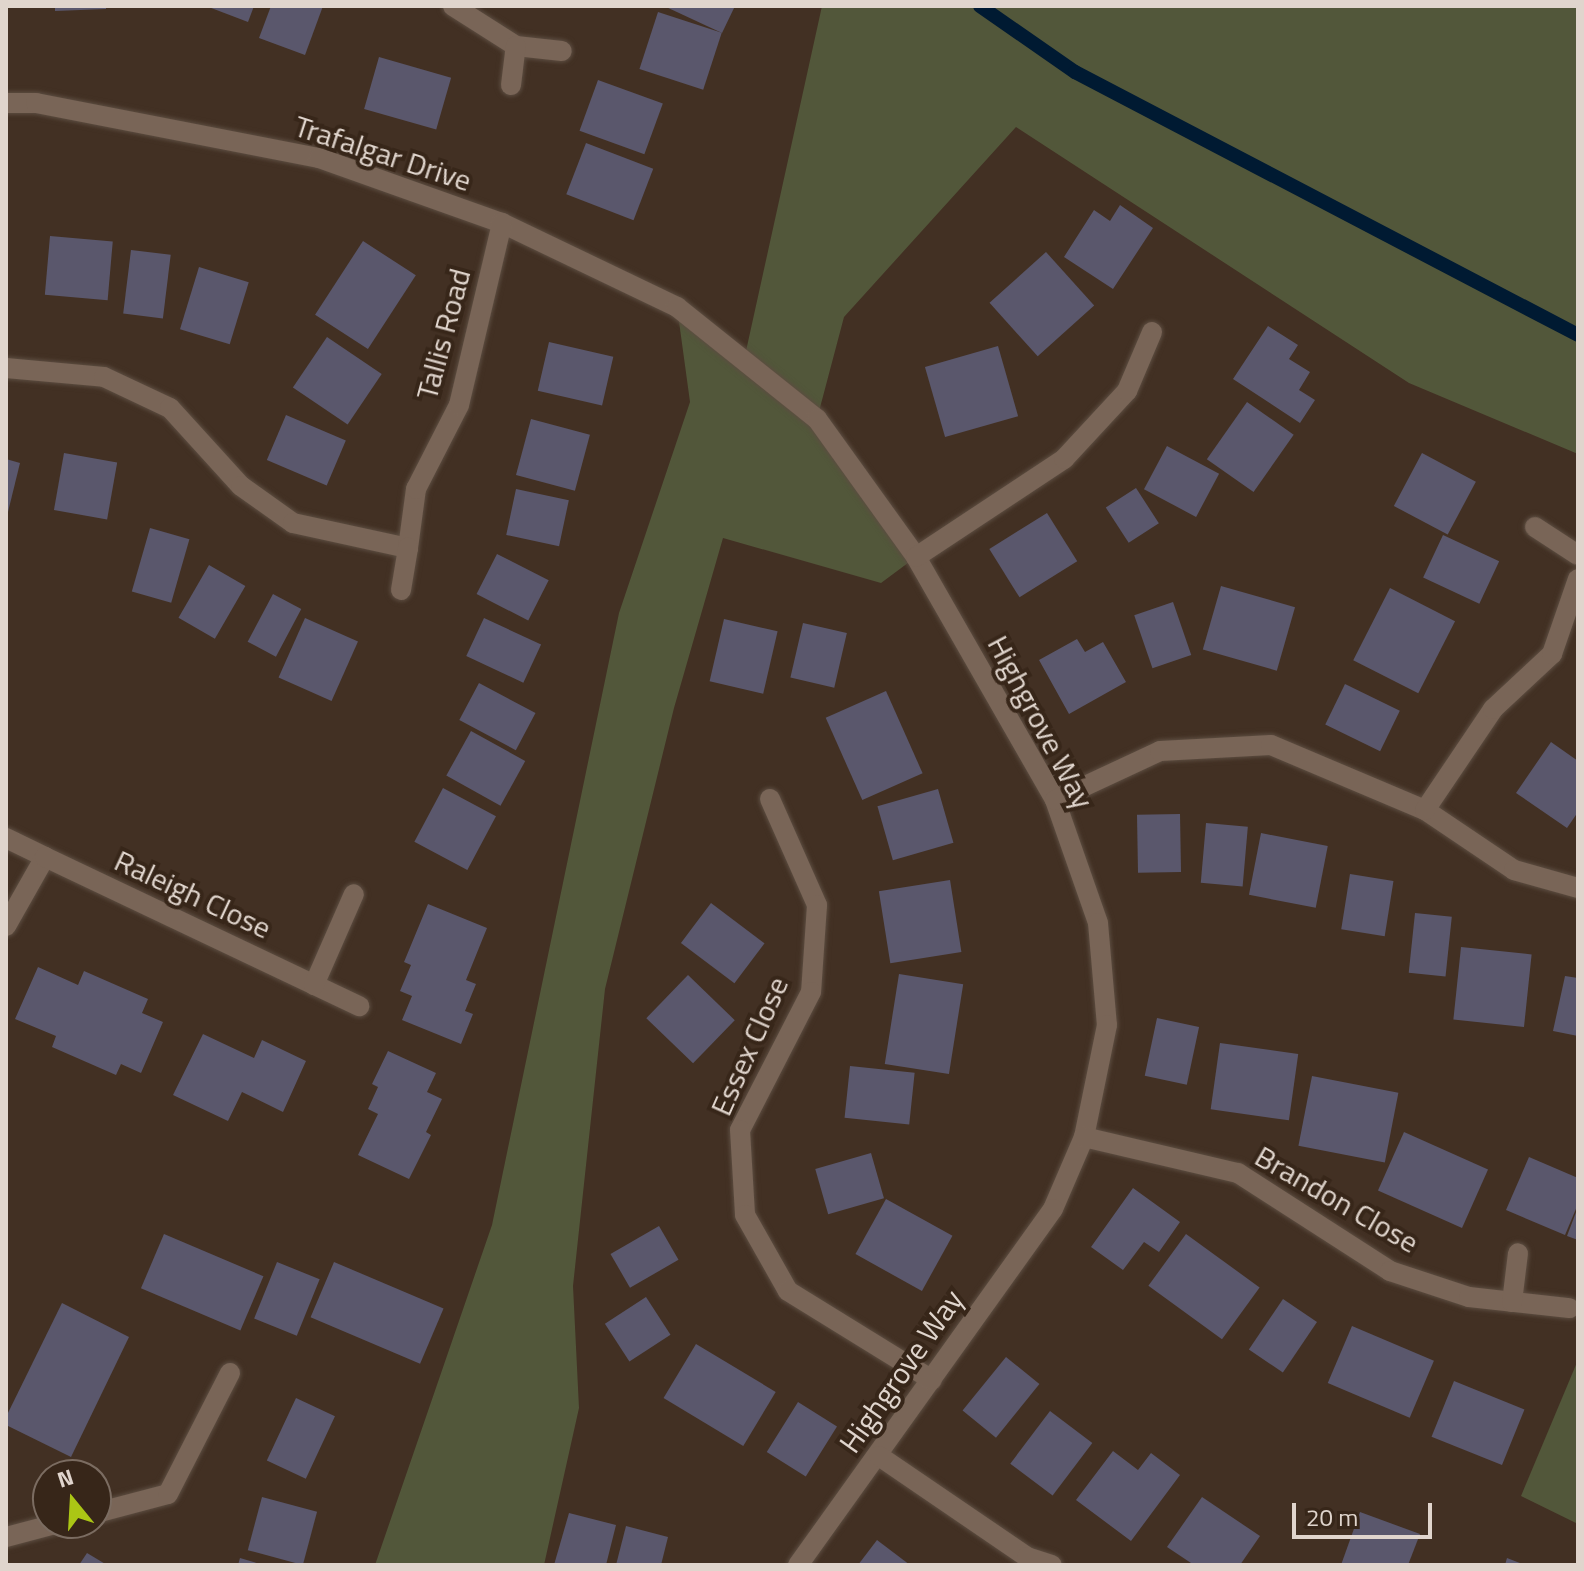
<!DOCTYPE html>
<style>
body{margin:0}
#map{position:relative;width:1584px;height:1571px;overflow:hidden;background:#423023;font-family:"Titillium Web",sans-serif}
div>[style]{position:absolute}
.green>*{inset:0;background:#52573a}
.stream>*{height:14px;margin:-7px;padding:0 7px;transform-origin:7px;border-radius:7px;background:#001a32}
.building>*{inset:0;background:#5a576c;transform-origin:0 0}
.roads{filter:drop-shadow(0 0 2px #5c4d41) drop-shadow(0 0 2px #5c4d41)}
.street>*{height:20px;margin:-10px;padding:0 10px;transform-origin:10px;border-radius:10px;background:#796557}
span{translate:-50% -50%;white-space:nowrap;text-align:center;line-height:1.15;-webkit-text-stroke:8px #372619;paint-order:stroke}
.street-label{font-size:30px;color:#e0d5cd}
.frame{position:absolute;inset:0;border:8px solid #e0d5cd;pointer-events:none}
.north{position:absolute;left:32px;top:1459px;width:80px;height:80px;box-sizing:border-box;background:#372619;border:2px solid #7b6c61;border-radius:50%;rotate:342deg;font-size:22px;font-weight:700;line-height:32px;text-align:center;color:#e0d5cd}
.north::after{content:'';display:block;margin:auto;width:28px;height:36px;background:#abc615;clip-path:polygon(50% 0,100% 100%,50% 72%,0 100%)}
.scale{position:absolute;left:1292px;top:1503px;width:140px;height:36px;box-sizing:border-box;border:4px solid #e0d5cd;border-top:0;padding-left:10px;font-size:24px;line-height:28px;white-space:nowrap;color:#e0d5cd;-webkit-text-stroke:6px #372619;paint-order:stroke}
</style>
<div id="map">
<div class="green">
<i style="clip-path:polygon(822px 6px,1578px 6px,1578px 454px,1409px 383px,1016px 127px,844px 317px,817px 419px,916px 557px,881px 583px,723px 538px,674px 708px,605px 989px,573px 1286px,579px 1408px,544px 1565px,375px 1565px,492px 1225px,619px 613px,690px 402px,677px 307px,744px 360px)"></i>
<i style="clip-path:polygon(1578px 1360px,1578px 1524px,1521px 1496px)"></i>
</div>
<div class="stream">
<i style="left:980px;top:6px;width:116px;rotate:34.8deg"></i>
<i style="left:1075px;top:72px;width:568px;rotate:27.6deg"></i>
</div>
<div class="building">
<i style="clip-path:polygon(55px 6px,106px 6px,106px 9px,55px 11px)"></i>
<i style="clip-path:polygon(206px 6px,254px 6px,248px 22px)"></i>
<i style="clip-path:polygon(271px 6px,323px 6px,305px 55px,259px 38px)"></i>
<i style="clip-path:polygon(664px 6px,735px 6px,722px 33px)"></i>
<i style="left:658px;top:12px;width:67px;height:60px;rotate:18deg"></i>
<i style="left:379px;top:57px;width:75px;height:54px;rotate:16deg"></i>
<i style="left:598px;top:80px;width:69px;height:54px;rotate:20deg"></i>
<i style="left:586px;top:143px;width:72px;height:55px;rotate:21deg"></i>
<i style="clip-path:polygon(1120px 205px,1153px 228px,1113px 289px,1064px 257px,1094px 210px,1110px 221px)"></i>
<i style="left:50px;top:236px;width:63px;height:59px;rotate:5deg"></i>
<i style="left:363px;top:241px;width:63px;height:88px;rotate:33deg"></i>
<i style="left:131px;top:250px;width:40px;height:64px;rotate:7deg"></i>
<i style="left:1046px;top:252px;width:72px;height:76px;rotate:48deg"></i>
<i style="left:199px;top:267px;width:52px;height:65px;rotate:17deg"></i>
<i style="clip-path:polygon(1268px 326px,1298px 345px,1289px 359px,1310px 372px,1299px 390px,1315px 400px,1300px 423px,1233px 379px)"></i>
<i style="left:327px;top:337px;width:66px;height:61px;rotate:34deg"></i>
<i style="left:549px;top:342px;width:66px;height:50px;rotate:13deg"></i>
<i style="left:998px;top:346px;width:73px;height:76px;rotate:74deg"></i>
<i style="left:1247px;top:402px;width:57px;height:70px;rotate:35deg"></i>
<i style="left:286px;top:415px;width:65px;height:49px;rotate:23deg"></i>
<i style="left:531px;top:419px;width:61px;height:58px;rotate:15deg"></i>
<i style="left:1167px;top:446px;width:59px;height:49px;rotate:28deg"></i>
<i style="left:64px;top:453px;width:54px;height:58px;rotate:10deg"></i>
<i style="left:1422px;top:453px;width:61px;height:60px;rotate:28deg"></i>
<i style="clip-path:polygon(6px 459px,20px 463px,7px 516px,6px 516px)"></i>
<i style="left:1136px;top:488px;width:42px;height:36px;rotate:57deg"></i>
<i style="left:516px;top:489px;width:54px;height:47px;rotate:12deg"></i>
<i style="left:1047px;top:513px;width:57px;height:68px;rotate:58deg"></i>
<i style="left:150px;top:528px;width:41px;height:66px;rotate:16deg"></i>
<i style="left:1443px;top:535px;width:62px;height:47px;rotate:25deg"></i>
<i style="left:497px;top:554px;width:58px;height:45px;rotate:27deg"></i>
<i style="left:209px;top:565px;width:42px;height:61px;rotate:30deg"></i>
<i style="left:1221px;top:586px;width:77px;height:66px;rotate:16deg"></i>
<i style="left:1390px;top:588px;width:73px;height:81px;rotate:27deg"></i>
<i style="left:273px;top:594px;width:32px;height:54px;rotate:28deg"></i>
<i style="left:1173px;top:602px;width:56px;height:41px;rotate:71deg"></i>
<i style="left:305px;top:618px;width:58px;height:65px;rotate:24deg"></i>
<i style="left:484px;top:618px;width:63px;height:42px;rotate:25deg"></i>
<i style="left:724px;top:619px;width:55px;height:64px;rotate:13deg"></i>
<i style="left:803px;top:623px;width:45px;height:56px;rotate:13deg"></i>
<i style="clip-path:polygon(1077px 639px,1085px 652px,1103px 642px,1126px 682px,1069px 714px,1039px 660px)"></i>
<i style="left:479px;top:683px;width:64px;height:42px;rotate:28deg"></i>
<i style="left:1345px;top:684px;width:61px;height:45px;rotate:26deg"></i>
<i style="left:886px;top:691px;width:90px;height:66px;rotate:66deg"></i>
<i style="left:471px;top:731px;width:62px;height:51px;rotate:29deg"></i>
<i style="clip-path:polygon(1551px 742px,1578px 761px,1578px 812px,1567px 828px,1516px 793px)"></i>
<i style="left:443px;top:788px;width:60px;height:61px;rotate:28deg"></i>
<i style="left:938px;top:789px;width:56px;height:63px;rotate:74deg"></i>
<i style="left:1180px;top:814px;width:58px;height:43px;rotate:89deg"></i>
<i style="left:1206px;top:823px;width:42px;height:60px;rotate:5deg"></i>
<i style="left:1261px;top:833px;width:68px;height:63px;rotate:11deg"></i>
<i style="left:1350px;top:874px;width:44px;height:56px;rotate:9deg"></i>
<i style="left:950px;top:880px;width:73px;height:72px;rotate:81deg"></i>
<i style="left:711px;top:903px;width:67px;height:50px;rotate:37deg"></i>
<i style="clip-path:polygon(428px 904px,487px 928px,466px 980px,476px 984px,465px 1011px,473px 1014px,461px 1044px,402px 1020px,412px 996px,400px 991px,411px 965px,404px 962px)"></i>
<i style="left:1415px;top:913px;width:37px;height:60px;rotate:6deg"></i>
<i style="left:1461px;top:947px;width:71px;height:73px;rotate:6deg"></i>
<i style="clip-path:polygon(38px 967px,78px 985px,84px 971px,148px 999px,142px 1013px,163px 1022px,141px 1073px,121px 1064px,116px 1075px,52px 1047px,56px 1036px,15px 1019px)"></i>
<i style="left:899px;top:974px;width:65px;height:91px;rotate:9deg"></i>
<i style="left:688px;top:975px;width:65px;height:60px;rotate:44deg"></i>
<i style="clip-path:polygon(1565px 976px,1578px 978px,1578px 1036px,1553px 1031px)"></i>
<i style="left:1157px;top:1018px;width:43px;height:59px;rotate:12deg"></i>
<i style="clip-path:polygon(203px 1034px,254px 1058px,262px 1040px,306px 1061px,283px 1112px,242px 1092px,228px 1121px,173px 1095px)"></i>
<i style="left:1220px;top:1043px;width:79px;height:67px;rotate:8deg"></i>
<i style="clip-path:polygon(388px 1051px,436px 1073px,427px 1092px,442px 1099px,426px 1132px,431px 1135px,409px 1179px,358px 1155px,378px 1114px,368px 1109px,378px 1087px,372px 1084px)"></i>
<i style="left:850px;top:1066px;width:65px;height:52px;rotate:6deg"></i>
<i style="left:1312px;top:1076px;width:88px;height:71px;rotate:11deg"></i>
<i style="left:1404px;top:1132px;width:92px;height:64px;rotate:24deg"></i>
<i style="left:871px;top:1153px;width:47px;height:58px;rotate:74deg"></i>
<i style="clip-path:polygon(1529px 1157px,1578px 1178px,1578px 1204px,1565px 1235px,1506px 1210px)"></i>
<i style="clip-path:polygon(1133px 1188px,1180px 1222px,1159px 1252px,1144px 1242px,1123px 1270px,1091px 1247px)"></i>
<i style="left:886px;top:1199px;width:76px;height:63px;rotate:29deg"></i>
<i style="clip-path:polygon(1578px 1207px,1578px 1240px,1567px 1236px)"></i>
<i style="left:659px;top:1226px;width:39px;height:56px;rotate:60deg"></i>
<i style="left:164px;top:1234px;width:108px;height:59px;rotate:23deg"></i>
<i style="left:1186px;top:1234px;width:91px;height:64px;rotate:36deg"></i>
<i style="left:277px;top:1262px;width:46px;height:61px;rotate:22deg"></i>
<i style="left:334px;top:1262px;width:119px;height:60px;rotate:23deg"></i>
<i style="left:646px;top:1297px;width:45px;height:49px;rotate:57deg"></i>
<i style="left:1283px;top:1299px;width:41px;height:61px;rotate:34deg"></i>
<i style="clip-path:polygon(62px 1303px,129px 1337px,71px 1457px,6px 1425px,6px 1417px)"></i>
<i style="left:1352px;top:1326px;width:89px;height:62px;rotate:23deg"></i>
<i style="left:696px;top:1344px;width:93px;height:63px;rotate:31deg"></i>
<i style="left:1006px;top:1357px;width:43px;height:69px;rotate:39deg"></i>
<i style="left:1454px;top:1381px;width:76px;height:60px;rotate:22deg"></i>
<i style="left:296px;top:1398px;width:43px;height:69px;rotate:25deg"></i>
<i style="left:798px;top:1402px;width:46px;height:59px;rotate:32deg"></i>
<i style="left:1050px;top:1411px;width:53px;height:66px;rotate:37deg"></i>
<i style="clip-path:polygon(1113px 1451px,1138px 1470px,1151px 1453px,1180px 1475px,1131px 1541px,1076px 1500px)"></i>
<i style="left:262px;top:1497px;width:57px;height:55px;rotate:15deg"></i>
<i style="clip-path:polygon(1202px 1497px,1260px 1536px,1240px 1565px,1194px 1565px,1167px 1547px)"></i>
<i style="clip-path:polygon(1360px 1512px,1420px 1534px,1408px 1565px,1341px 1565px)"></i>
<i style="clip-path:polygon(569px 1513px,616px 1525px,606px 1565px,554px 1565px)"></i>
<i style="clip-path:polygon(626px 1526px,668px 1537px,661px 1565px,616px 1565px)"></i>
<i style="clip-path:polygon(877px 1540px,910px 1565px,858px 1565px)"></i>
<i style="clip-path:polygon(87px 1553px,107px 1565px,79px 1565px)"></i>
<i style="clip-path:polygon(240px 1558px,260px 1564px,260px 1565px,238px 1565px)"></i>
<i style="clip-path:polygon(1507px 1558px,1525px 1565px,1505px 1565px)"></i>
</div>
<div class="roads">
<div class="street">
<i style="left:453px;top:6px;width:75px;rotate:32.4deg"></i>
<i style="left:516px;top:46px;width:46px;rotate:6.2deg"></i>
<i style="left:511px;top:85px;width:39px;rotate:-83deg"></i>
<i style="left:6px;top:103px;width:30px"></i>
<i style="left:36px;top:103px;width:288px;rotate:11deg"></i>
<i style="left:319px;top:158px;width:194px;rotate:19.6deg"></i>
<i style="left:502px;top:223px;width:194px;rotate:25.6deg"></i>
<i style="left:677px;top:307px;width:179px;rotate:38.7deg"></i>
<i style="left:817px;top:419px;width:170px;rotate:54.3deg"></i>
<i style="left:916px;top:557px;width:280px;rotate:60.2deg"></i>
<i style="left:1055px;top:800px;width:130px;rotate:70.7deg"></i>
<i style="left:1098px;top:923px;width:102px;rotate:85deg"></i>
<i style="left:1107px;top:1025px;width:114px;rotate:101.6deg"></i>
<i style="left:1084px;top:1137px;width:78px;rotate:113.3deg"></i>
<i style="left:1053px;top:1209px;width:438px;rotate:125.6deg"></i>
<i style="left:6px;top:368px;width:98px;rotate:5.2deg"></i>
<i style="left:104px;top:377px;width:73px;rotate:25.2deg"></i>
<i style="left:170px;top:408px;width:105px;rotate:47.7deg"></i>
<i style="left:241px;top:486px;width:64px;rotate:35.4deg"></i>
<i style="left:293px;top:523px;width:118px;rotate:12.3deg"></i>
<i style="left:408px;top:548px;width:60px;rotate:-82.3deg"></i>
<i style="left:416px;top:489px;width:94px;rotate:-62.9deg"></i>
<i style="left:459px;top:405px;width:187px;rotate:-76.7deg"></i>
<i style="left:1535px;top:527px;width:51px;rotate:33.1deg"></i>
<i style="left:916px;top:557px;width:178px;rotate:-33.5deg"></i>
<i style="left:1064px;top:459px;width:93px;rotate:-47.2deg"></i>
<i style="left:1127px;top:391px;width:64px;rotate:-67deg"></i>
<i style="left:401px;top:590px;width:43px;rotate:-80.5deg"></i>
<i style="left:770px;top:799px;width:116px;rotate:66.1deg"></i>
<i style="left:817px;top:905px;width:87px;rotate:93.9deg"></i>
<i style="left:811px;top:992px;width:155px;rotate:117.2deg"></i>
<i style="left:740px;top:1130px;width:85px;rotate:86.6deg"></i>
<i style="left:745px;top:1215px;width:87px;rotate:60.5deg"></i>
<i style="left:788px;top:1291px;width:169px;rotate:31.7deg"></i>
<i style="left:1055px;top:800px;width:116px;rotate:-25deg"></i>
<i style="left:1160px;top:751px;width:111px;rotate:-3.1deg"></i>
<i style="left:1271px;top:745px;width:167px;rotate:22.9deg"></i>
<i style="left:1425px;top:810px;width:107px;rotate:34deg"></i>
<i style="left:1514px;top:870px;width:66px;rotate:15.7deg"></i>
<i style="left:1425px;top:810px;width:122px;rotate:-56deg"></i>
<i style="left:1493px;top:709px;width:81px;rotate:-43deg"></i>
<i style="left:1552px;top:654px;width:79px;rotate:-70.9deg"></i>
<i style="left:6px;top:838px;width:43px;rotate:26deg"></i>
<i style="left:45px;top:857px;width:79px;rotate:119.5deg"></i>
<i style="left:45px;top:857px;width:348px;rotate:25.4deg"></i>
<i style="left:314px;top:985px;width:99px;rotate:-66.3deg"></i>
<i style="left:1084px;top:1137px;width:158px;rotate:13.2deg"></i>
<i style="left:1238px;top:1173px;width:181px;rotate:32.8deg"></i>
<i style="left:1390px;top:1271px;width:83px;rotate:18.2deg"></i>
<i style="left:1469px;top:1297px;width:101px;rotate:6.3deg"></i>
<i style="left:1512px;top:1302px;width:49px;rotate:-83deg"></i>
<i style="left:879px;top:1456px;width:179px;rotate:34.3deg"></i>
<i style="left:1027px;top:1557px;width:26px;rotate:18deg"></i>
<i style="left:96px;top:1513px;width:74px;rotate:-14.8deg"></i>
<i style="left:168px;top:1494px;width:136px;rotate:-62.9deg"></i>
<i style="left:6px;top:1537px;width:55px;rotate:-14.8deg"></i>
</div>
</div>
<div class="street-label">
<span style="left:383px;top:153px;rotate:18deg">Trafalgar Drive</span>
<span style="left:443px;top:334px;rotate:-75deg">Tallis Road</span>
<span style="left:1041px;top:722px;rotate:62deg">Highgrove Way</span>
<span style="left:193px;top:894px;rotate:25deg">Raleigh Close</span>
<span style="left:749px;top:1046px;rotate:-66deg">Essex Close</span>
<span style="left:1337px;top:1199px;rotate:30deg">Brandon Close</span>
<span style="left:901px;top:1371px;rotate:-55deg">Highgrove Way</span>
</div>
<div class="frame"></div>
<div class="north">N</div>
<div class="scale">20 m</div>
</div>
